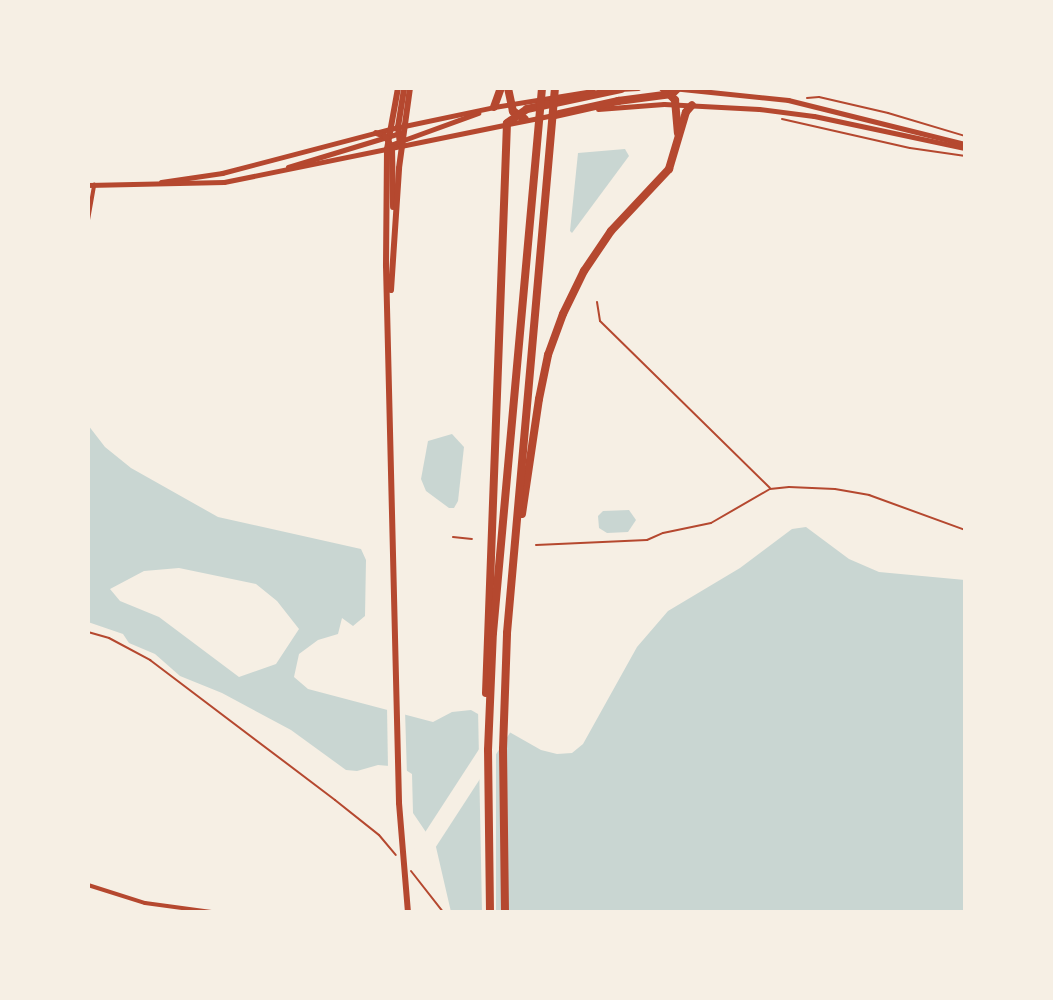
<!DOCTYPE html>
<style>
body{margin:0}
#map{position:relative;width:1053px;height:1000px;overflow:hidden;background:#f6efe4;font-family:Montserrat,sans-serif}
div>[style]{position:absolute}
.water>*{inset:0;background:#c9d6d2}
.pier>*{inset:0;background:#f6efe4;transform-origin:0 0}
.path>*{height:2px;margin:-1px;padding:0 1px;transform-origin:1px;border-radius:1px;background:#b5482f}
.minor>*{height:4px;margin:-2px;padding:0 2px;transform-origin:2px;border-radius:2px;background:#b5482f}
.tertiary>*{height:5px;margin:-2.5px;padding:0 2.5px;transform-origin:2.5px;border-radius:2.5px;background:#b5482f}
.secondary>*{height:6px;margin:-3px;padding:0 3px;transform-origin:3px;border-radius:3px;background:#b5482f}
.motorway>*{height:8px;margin:-4px;padding:0 4px;transform-origin:4px;border-radius:4px;background:#b5482f}
span{translate:-50% -50%;white-space:nowrap;text-align:center;line-height:1.15;-webkit-text-stroke:6px #f6efe4;paint-order:stroke}
.frame{position:absolute;inset:0;border:90px solid #f6efe4;pointer-events:none}
</style>
<div id="map">
<div class="water">
<i style="clip-path:polygon(625px 149px,629px 156px,572px 233px,570px 231px,578px 153px)"></i>
<i style="clip-path:polygon(evenodd,88px 425px,105px 447px,131px 468px,218px 517px,361px 549px,366px 560px,365px 616px,353px 626px,342px 618px,338px 634px,318px 640px,299px 654px,294px 677px,308px 689px,433px 722px,452px 712px,471px 710px,541px 750px,557px 754px,572px 753px,583px 744px,637px 647px,668px 611px,740px 568px,792px 529px,806px 527px,849px 559px,879px 572px,965px 580px,965px 912px,451px 912px,436px 847px,413px 813px,412px 774px,401px 767px,378px 765px,357px 771px,346px 770px,291px 730px,222px 693px,180px 676px,155px 654px,129px 643px,123px 634px,88px 622px,88px 425px,179px 568px,256px 584px,277px 601px,299px 629px,276px 664px,239px 677px,159px 617px,120px 601px,110px 589px,144px 571px,179px 568px)"></i>
<i style="clip-path:polygon(452px 434px,464px 447px,458px 501px,454px 508px,449px 508px,426px 491px,421px 479px,428px 441px)"></i>
<i style="clip-path:polygon(629px 510px,636px 520px,628px 532px,607px 533px,599px 528px,598px 516px,603px 511px)"></i>
</div>
<div class="pier">
<i style="clip-path:polygon(387px 706px,405px 710px,407px 776px,388px 770px)"></i>
<i style="clip-path:polygon(478px 708px,496px 718px,496px 912px,482px 912px)"></i>
<i style="left:498px;top:720px;width:17px;height:192px;rotate:33deg"></i>
</div>
<div class="path">
<i style="left:807px;top:98px;width:12px;rotate:-5deg"></i>
<i style="left:819px;top:97px;width:71px;rotate:13.1deg"></i>
<i style="left:888px;top:113px;width:80px;rotate:16.6deg"></i>
<i style="left:782px;top:119px;width:131px;rotate:12.8deg"></i>
<i style="left:910px;top:148px;width:56px;rotate:8.3deg"></i>
<i style="left:597px;top:302px;width:19px;rotate:81deg"></i>
<i style="left:600px;top:321px;width:238px;rotate:44.5deg"></i>
<i style="left:453px;top:537px;width:19px;rotate:6deg"></i>
<i style="left:536px;top:545px;width:111px;rotate:-2.6deg"></i>
<i style="left:647px;top:540px;width:17px;rotate:-24deg"></i>
<i style="left:663px;top:533px;width:49px;rotate:-11.8deg"></i>
<i style="left:711px;top:523px;width:68px;rotate:-30deg"></i>
<i style="left:770px;top:489px;width:19px;rotate:-6deg"></i>
<i style="left:789px;top:487px;width:46px;rotate:2.5deg"></i>
<i style="left:835px;top:489px;width:35px;rotate:10deg"></i>
<i style="left:869px;top:495px;width:102px;rotate:20deg"></i>
<i style="left:88px;top:632px;width:22px;rotate:16deg"></i>
<i style="left:109px;top:638px;width:47px;rotate:28.2deg"></i>
<i style="left:150px;top:660px;width:232px;rotate:37.1deg"></i>
<i style="left:335px;top:800px;width:56px;rotate:38.5deg"></i>
<i style="left:379px;top:835px;width:26px;rotate:50deg"></i>
<i style="left:411px;top:871px;width:52px;rotate:52deg"></i>
</div>
<div class="minor">
<i style="left:88px;top:220px;width:36px;rotate:-80deg"></i>
<i style="left:88px;top:885px;width:60px;rotate:17.5deg"></i>
<i style="left:145px;top:903px;width:67px;rotate:7.8deg"></i>
</div>
<div class="tertiary">
<i style="left:672px;top:88px;width:117px;rotate:5.9deg"></i>
<i style="left:788px;top:100px;width:182px;rotate:14deg"></i>
<i style="left:619px;top:89px;width:19px;rotate:-3deg"></i>
<i style="left:598px;top:109px;width:66px;rotate:-4.3deg"></i>
<i style="left:664px;top:104px;width:95px;rotate:3deg"></i>
<i style="left:759px;top:109px;width:55px;rotate:7.3deg"></i>
<i style="left:814px;top:116px;width:154px;rotate:12deg"></i>
<i style="left:390px;top:145px;width:94px;rotate:-20deg"></i>
<i style="left:288px;top:167px;width:117px;rotate:-16.9deg"></i>
<i style="left:161px;top:182px;width:62px;rotate:-8.4deg"></i>
<i style="left:222px;top:173px;width:174px;rotate:-14.7deg"></i>
<i style="left:390px;top:129px;width:106px;rotate:-11.9deg"></i>
<i style="left:494px;top:107px;width:100px;rotate:-9.2deg"></i>
<i style="left:88px;top:185px;width:136px;rotate:-1.3deg"></i>
<i style="left:224px;top:182px;width:335px;rotate:-11.5deg"></i>
</div>
<div class="secondary">
<i style="left:398px;top:88px;width:62px;rotate:100.2deg"></i>
<i style="left:387px;top:149px;width:117px;rotate:90.5deg"></i>
<i style="left:386px;top:266px;width:537px;rotate:88.61deg"></i>
<i style="left:399px;top:803px;width:109px;rotate:85.3deg"></i>
<i style="left:376px;top:133px;width:9px;rotate:18deg"></i>
<i style="left:385px;top:136px;width:13px;rotate:58deg"></i>
<i style="left:392px;top:147px;width:60px;rotate:89deg"></i>
<i style="left:400px;top:144px;width:17px;rotate:-97deg"></i>
<i style="left:398px;top:127px;width:39px;rotate:-81deg"></i>
<i style="left:391px;top:290px;width:122px;rotate:-86.2deg"></i>
<i style="left:399px;top:168px;width:81px;rotate:-82.2deg"></i>
</div>
<div class="motorway">
<i style="left:508px;top:88px;width:24px;rotate:78deg"></i>
<i style="left:513px;top:111px;width:14px;rotate:34deg"></i>
<i style="left:663px;top:88px;width:17px;rotate:45deg"></i>
<i style="left:675px;top:100px;width:33px;rotate:85deg"></i>
<i style="left:494px;top:107px;width:20px;rotate:-70deg"></i>
<i style="left:555px;top:115px;width:65px;rotate:-12.5deg"></i>
<i style="left:618px;top:101px;width:54px;rotate:-7.4deg"></i>
<i style="left:672px;top:94px;width:8px;rotate:-45deg"></i>
<i style="left:522px;top:514px;width:116px;rotate:-81.6deg"></i>
<i style="left:539px;top:399px;width:45px;rotate:-78.4deg"></i>
<i style="left:548px;top:355px;width:44px;rotate:-69.9deg"></i>
<i style="left:563px;top:314px;width:48px;rotate:-64deg"></i>
<i style="left:584px;top:271px;width:48px;rotate:-56deg"></i>
<i style="left:611px;top:231px;width:85px;rotate:-46.9deg"></i>
<i style="left:669px;top:169px;width:59px;rotate:-73.4deg"></i>
<i style="left:686px;top:112px;width:9px;rotate:-49deg"></i>
<i style="left:486px;top:693px;width:570px;rotate:-87.89deg"></i>
<i style="left:507px;top:123px;width:24px;rotate:-35deg"></i>
<i style="left:527px;top:109px;width:96px;rotate:-12deg"></i>
<i style="left:490px;top:912px;width:162px;rotate:-90.7deg"></i>
<i style="left:488px;top:750px;width:117px;rotate:-87.6deg"></i>
<i style="left:493px;top:633px;width:547px;rotate:-84.86deg"></i>
<i style="left:505px;top:912px;width:163px;rotate:-90.7deg"></i>
<i style="left:503px;top:749px;width:116px;rotate:-88deg"></i>
<i style="left:507px;top:633px;width:547px;rotate:-84.97deg"></i>
</div>
<div class="frame"></div>
</div>
